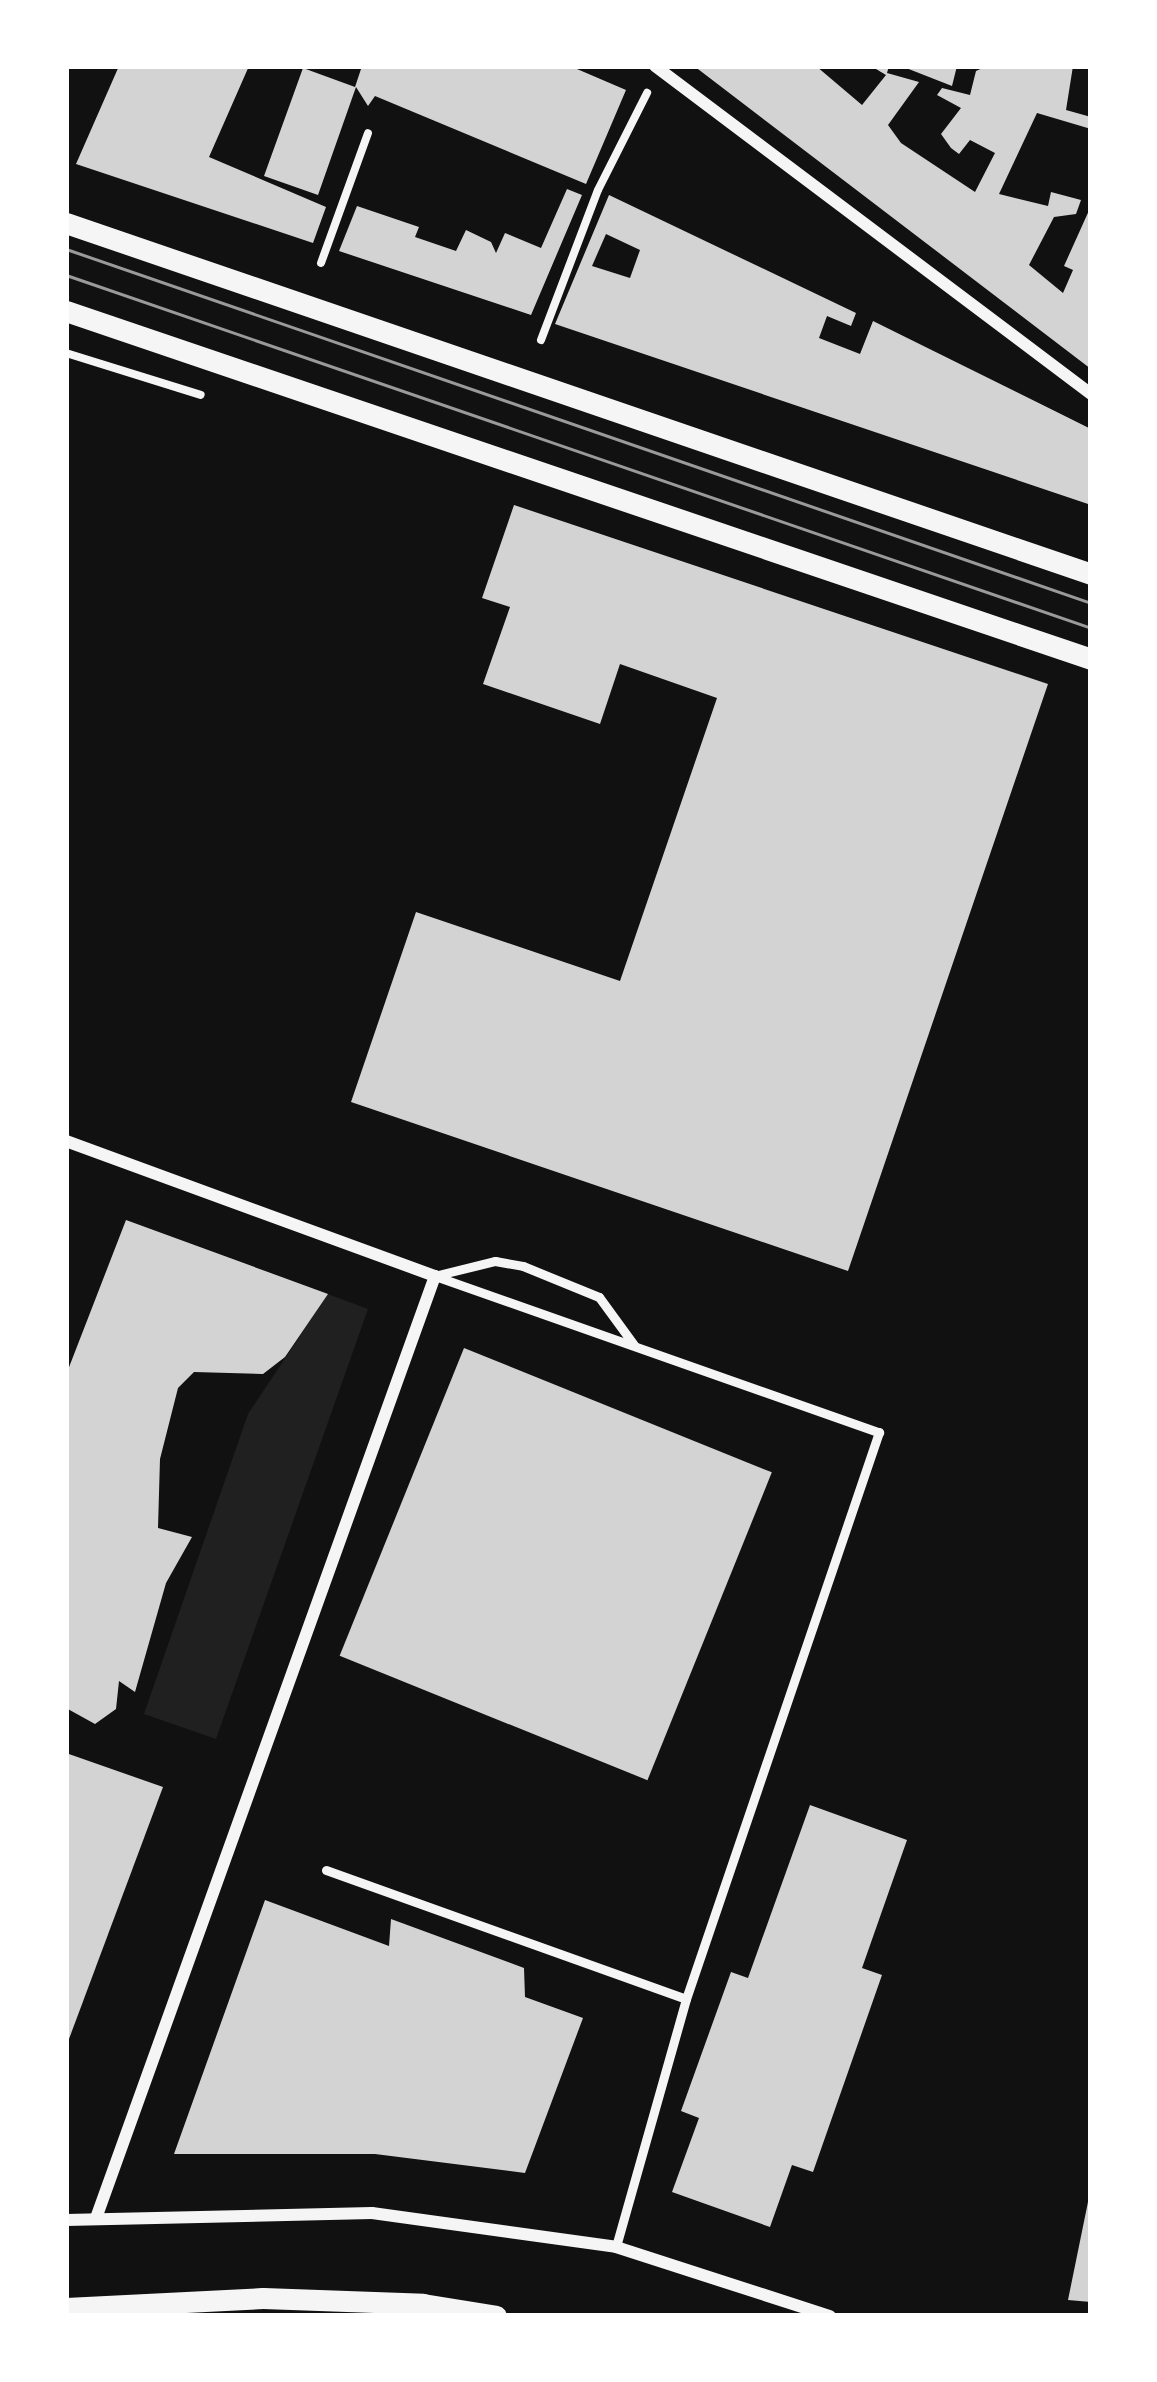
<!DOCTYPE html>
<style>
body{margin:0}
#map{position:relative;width:1157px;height:2382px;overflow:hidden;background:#111;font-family:"Sofia Sans Condensed",sans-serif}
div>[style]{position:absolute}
.green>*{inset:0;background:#202020}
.building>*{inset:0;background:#d3d3d3;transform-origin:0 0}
.path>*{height:8px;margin:-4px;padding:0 4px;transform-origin:4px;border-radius:4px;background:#f5f5f5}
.service>*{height:9px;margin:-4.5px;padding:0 4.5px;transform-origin:4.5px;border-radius:4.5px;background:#f5f5f5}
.minor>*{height:12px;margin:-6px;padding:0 6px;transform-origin:6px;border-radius:6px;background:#f5f5f5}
.tertiary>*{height:21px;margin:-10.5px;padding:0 10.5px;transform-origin:10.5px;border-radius:10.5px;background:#f5f5f5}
.tram>*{height:3px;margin:-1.5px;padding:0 1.5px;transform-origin:1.5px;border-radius:1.5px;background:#9a9a9a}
span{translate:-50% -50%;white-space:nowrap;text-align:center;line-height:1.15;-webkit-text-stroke:9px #fff;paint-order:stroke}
.frame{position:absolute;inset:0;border:69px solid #fff;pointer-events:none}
</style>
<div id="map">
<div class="green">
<i style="clip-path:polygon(328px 1294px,368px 1309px,216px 1739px,144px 1714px,248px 1414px)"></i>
</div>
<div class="building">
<i style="clip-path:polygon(119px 66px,249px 66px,209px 157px,326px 207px,313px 243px,76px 164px)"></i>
<i style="clip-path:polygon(362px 66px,570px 66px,626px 90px,586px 184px,375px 96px,368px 106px,356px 87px,318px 195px,264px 176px,303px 68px,355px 87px)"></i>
<i style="clip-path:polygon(694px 66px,816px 66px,862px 105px,886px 75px,871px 66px,889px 66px,887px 73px,919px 82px,888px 125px,901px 143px,975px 192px,995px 153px,970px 140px,959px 154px,951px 148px,941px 134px,961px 108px,937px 95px,942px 88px,970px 95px,976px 71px,987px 66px,1073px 66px,1066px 110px,1091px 117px,1091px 129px,1037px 113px,999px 194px,1048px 206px,1051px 192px,1081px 200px,1076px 214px,1054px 217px,1029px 265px,1063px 293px,1073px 270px,1064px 266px,1091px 206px,1091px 369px)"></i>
<i style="clip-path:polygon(901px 66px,957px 66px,952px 86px)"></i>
<i style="clip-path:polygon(567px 189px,582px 195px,531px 315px,339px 251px,357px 206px,419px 227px,415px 237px,456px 251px,466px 230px,491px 242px,496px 253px,505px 233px,541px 248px)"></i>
<i style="clip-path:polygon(evenodd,609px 195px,856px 313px,851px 326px,827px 316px,819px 338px,860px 354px,873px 321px,1091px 429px,1091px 505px,555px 324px,609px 195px,606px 234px,640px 250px,630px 278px,592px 266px,606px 234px)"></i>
<i style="clip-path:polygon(514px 505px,1048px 684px,848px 1271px,351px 1102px,416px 912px,620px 981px,717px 698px,620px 664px,600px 724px,483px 684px,510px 607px,482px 598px)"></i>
<i style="clip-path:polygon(126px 1220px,328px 1294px,285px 1357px,263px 1374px,194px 1372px,178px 1388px,160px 1459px,158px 1528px,192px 1537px,166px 1583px,135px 1692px,119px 1681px,116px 1709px,95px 1724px,66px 1708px,66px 1375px)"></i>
<i style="left:464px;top:1348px;width:332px;height:332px;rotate:22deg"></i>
<i style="clip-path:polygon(66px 1753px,163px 1787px,66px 2047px)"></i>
<i style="clip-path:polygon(810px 1805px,907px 1840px,862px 1968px,882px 1975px,813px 2172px,792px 2165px,770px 2227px,672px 2192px,699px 2118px,681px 2111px,731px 1972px,748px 1978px)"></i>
<i style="clip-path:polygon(265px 1900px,389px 1946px,391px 1919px,524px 1968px,525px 1997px,583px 2018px,525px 2173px,375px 2154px,174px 2154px)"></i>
<i style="clip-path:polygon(1089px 2197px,1091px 2198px,1091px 2302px,1068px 2300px)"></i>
</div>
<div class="path">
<i style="left:321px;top:263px;width:138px;rotate:-70.1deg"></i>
<i style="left:541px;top:340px;width:160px;rotate:-69.2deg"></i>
<i style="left:598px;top:190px;width:109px;rotate:-63.2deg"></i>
<i style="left:66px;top:353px;width:141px;rotate:17.3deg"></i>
</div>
<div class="service">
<i style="left:438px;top:1275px;width:59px;rotate:-13.8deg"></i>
<i style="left:495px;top:1261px;width:28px;rotate:10deg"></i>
<i style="left:523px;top:1266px;width:82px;rotate:22.2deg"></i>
<i style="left:599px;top:1297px;width:59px;rotate:53.9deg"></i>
<i style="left:435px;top:1276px;width:471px;rotate:19.4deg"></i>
<i style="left:879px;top:1432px;width:599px;rotate:108.8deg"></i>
<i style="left:686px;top:1999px;width:258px;rotate:105.8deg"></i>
<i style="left:326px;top:1870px;width:382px;rotate:19.7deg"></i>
</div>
<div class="minor">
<i style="left:655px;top:66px;width:546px;rotate:36.95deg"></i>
<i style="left:66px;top:1141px;width:393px;rotate:20.1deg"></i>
<i style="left:435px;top:1276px;width:1001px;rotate:109.79deg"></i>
<i style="left:66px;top:2220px;width:306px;rotate:-1.3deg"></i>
<i style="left:372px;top:2213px;width:246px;rotate:7.9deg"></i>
<i style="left:616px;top:2247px;width:225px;rotate:17.9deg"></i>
</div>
<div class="tertiary">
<i style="left:66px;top:223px;width:1083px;rotate:18.9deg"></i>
<i style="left:66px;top:311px;width:1082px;rotate:18.75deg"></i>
<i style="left:66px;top:2308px;width:197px;rotate:-2.9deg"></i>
<i style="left:263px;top:2298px;width:160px;rotate:2.1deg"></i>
<i style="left:423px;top:2304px;width:74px;rotate:9.3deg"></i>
</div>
<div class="tram">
<i style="left:66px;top:249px;width:1084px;rotate:19.05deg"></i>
<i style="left:66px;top:275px;width:1084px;rotate:19deg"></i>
</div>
<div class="frame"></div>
</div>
